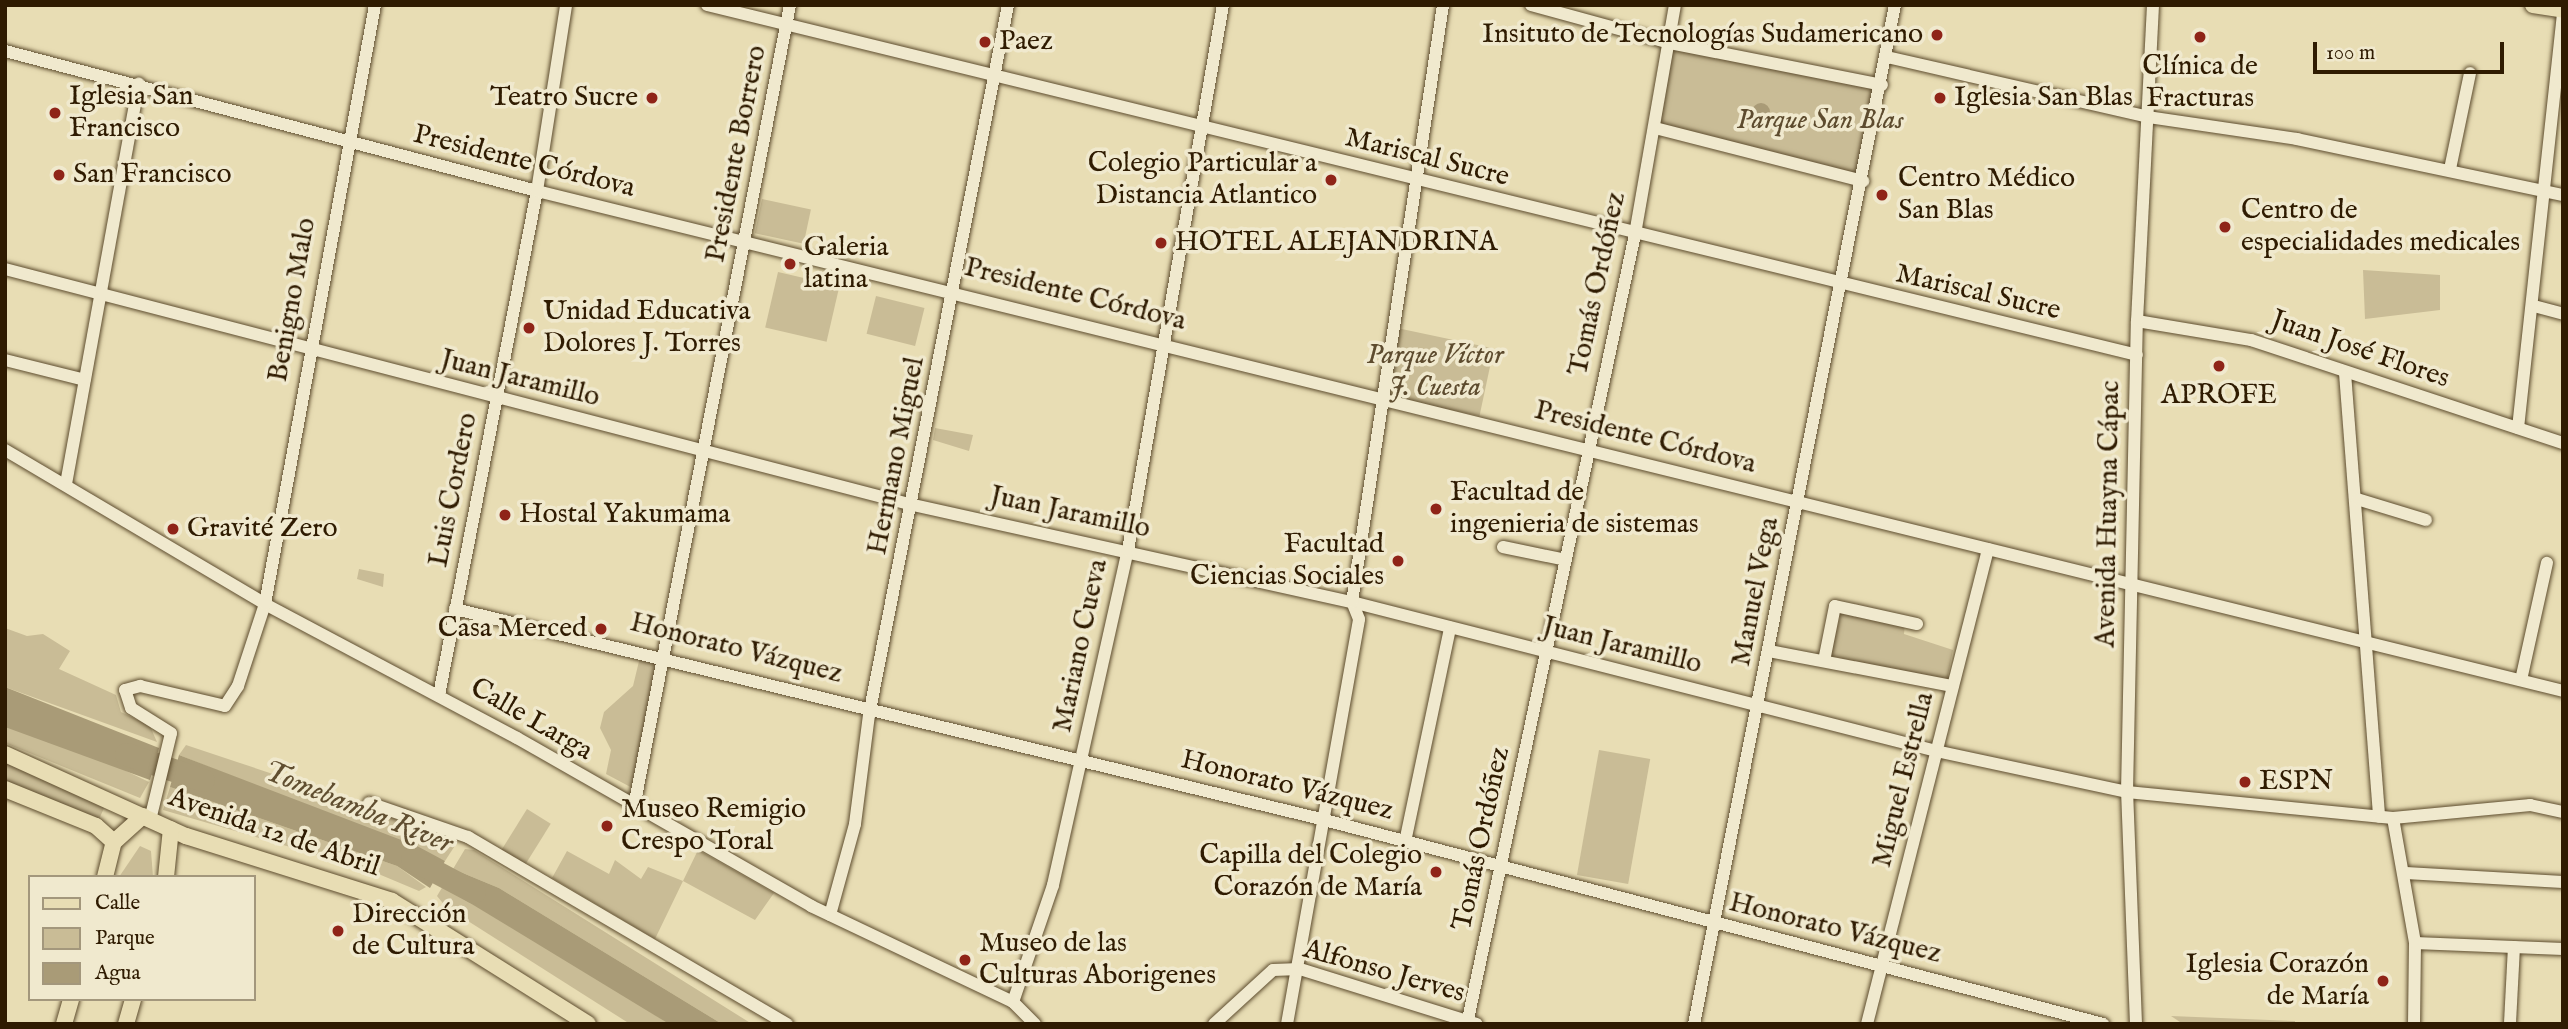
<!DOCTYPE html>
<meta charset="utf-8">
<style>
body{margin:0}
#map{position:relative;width:2568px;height:1029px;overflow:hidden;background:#e8ddb4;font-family:"IM FELL English",serif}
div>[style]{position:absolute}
.green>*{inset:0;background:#c9bc96;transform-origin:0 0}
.water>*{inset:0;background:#a99b77}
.round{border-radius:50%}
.river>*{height:23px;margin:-11.5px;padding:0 11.5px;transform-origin:11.5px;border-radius:11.5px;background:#a99b77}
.roads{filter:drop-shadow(0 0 2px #5d4c2e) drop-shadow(0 0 2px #5d4c2e)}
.minor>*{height:12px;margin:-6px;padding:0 6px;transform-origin:6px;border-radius:6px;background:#f0e9ce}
.major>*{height:16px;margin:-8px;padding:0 8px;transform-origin:8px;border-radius:8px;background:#e8ddb4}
.dots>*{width:19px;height:19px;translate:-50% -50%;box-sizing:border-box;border:4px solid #f0e9ce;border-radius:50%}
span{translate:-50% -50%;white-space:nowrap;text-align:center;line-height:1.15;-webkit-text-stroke:7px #f0e9ce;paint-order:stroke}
.poi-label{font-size:28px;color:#2f1b01}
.right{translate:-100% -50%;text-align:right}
.left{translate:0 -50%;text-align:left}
.park-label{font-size:28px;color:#5d4b2e;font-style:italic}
.street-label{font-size:28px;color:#2f1b01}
.water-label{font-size:30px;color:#604e30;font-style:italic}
.frame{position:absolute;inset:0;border:7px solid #2f1b01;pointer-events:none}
.legend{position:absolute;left:28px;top:875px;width:228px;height:126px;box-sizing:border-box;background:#f0e9ce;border:2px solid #a3977c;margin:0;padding:9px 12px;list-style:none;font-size:21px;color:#2f1b01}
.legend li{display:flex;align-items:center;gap:14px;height:35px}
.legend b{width:35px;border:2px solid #a3977c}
.scale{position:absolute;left:2313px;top:42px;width:191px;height:32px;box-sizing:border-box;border:4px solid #2f1b01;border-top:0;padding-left:9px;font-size:21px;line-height:24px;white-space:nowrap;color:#2f1b01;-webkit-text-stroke:5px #f0e9ce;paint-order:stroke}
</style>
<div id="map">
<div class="green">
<i style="clip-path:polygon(1673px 48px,1874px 87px,1860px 175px,1659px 125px)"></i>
<i style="left:762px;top:199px;width:50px;height:35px;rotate:12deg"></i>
<i style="clip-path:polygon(2363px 270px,2440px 275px,2440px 310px,2365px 319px)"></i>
<i style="left:778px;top:272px;width:63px;height:57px;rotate:13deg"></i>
<i style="left:876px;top:296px;width:50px;height:39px;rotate:14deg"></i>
<i style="left:1397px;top:328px;width:99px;height:69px;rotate:12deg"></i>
<i style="clip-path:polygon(935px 428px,973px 435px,969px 451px,933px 440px)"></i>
<i style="clip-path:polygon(359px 569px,384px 574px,383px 587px,357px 579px)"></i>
<i style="clip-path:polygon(1842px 609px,1905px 623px,1904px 634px,1953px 650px,1947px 680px,1830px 656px)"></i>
<i style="clip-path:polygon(5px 628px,27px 636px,43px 634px,70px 651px,59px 669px,116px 695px,121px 712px,150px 726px,157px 742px,5px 687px)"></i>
<i style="clip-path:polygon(640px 657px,663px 662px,638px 791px,606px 774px,611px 750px,600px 728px,604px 712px,633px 686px)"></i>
<i style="clip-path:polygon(5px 725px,89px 753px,149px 782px,140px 798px,5px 743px)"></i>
<i style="clip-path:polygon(186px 745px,342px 797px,456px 844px,445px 861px,179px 755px)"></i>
<i style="left:1599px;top:750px;width:52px;height:127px;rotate:10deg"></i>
<i style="clip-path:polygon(5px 754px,109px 797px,96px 826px,5px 789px)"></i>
<i style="clip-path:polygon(170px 787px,397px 866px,426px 887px,419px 891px,369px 870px,163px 810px)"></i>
<i style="left:527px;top:809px;width:28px;height:48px;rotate:32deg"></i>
<i style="clip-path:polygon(140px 846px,151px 851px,153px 877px,119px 877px)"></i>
<i style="clip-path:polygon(465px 849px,474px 850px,752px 1024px,722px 1024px,499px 888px,453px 869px)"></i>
<i style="clip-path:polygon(698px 850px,774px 893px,755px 920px,683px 881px,655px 939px,552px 878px,567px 851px,609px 874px,615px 860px,641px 879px,648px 867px,683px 881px)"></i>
<i style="clip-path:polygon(443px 886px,570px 960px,669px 1024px,630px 1024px,446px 907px,437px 896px)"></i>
<i style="clip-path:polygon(2171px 1016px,2295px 1021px,2295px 1024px,2183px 1024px)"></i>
</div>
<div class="water">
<i class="round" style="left:1752px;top:103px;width:18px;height:18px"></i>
<i style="clip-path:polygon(5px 687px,159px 748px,150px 780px,5px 727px)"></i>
<i style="clip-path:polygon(179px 755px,417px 846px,445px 861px,430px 888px,397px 866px,170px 787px)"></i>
<i style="clip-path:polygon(453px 869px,499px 888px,722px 1024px,669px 1024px,442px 886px)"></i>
</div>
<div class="river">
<i style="left:126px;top:754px;width:81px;rotate:18.7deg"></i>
<i style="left:412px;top:859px;width:70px;rotate:28deg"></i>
</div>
<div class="roads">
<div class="minor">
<i style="left:707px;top:5px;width:1472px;rotate:13.75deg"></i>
<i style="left:1531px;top:5px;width:144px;rotate:15.3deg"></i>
<i style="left:1670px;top:43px;width:216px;rotate:11.2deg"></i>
<i style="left:5px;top:51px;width:550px;rotate:14.74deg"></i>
<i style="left:537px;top:191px;width:2087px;rotate:13.86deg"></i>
<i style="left:1887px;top:57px;width:268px;rotate:12.9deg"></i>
<i style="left:2148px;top:117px;width:151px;rotate:8.4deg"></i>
<i style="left:2297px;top:139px;width:272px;rotate:11.9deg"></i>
<i style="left:1655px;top:128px;width:215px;rotate:14.3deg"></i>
<i style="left:2450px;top:169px;width:98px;rotate:-78.2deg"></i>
<i style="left:5px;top:269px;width:938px;rotate:14.57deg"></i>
<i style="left:913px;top:505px;width:450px;rotate:12.5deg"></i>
<i style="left:1352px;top:602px;width:603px;rotate:14.31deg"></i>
<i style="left:1936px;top:751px;width:195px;rotate:12.1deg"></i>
<i style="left:2127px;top:792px;width:267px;rotate:5.6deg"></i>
<i style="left:2393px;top:818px;width:138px;rotate:-5.4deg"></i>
<i style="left:2530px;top:805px;width:34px;rotate:12deg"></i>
<i style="left:2534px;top:306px;width:30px;rotate:15deg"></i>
<i style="left:2137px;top:321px;width:116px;rotate:9.5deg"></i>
<i style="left:2251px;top:340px;width:329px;rotate:18.3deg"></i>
<i style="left:5px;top:360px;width:82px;rotate:14deg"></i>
<i style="left:2345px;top:373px;width:445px;rotate:85.6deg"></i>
<i style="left:2518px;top:428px;width:418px;rotate:-83.8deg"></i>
<i style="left:5px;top:450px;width:302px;rotate:30.6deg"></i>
<i style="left:265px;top:604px;width:285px;rotate:28deg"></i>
<i style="left:517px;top:738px;width:339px;rotate:29.7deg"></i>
<i style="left:811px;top:906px;width:224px;rotate:25.4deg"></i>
<i style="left:1013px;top:1002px;width:31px;rotate:45deg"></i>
<i style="left:66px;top:484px;width:407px;rotate:-79.7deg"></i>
<i style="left:2357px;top:499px;width:72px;rotate:16.9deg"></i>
<i style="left:1503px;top:547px;width:64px;rotate:11.7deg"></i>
<i style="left:455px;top:609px;width:883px;rotate:13.63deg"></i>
<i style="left:1313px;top:817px;width:817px;rotate:14.68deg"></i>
<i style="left:1769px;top:651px;width:187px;rotate:10.8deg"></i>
<i style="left:1824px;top:661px;width:56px;rotate:-78.7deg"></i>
<i style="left:1835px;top:606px;width:84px;rotate:12.4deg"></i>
<i style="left:2521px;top:680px;width:120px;rotate:-77.5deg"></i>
<i style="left:439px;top:695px;width:513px;rotate:-79deg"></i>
<i style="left:537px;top:191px;width:188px;rotate:-81.1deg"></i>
<i style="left:369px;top:803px;width:105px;rotate:19deg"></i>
<i style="left:468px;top:837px;width:370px;rotate:30.4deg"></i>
<i style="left:634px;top:807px;width:817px;rotate:-78.99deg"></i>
<i style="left:2393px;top:818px;width:127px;rotate:80deg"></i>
<i style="left:2415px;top:943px;width:81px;rotate:90.7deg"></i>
<i style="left:150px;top:820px;width:89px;rotate:-76.4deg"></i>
<i style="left:171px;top:733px;width:47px;rotate:-148deg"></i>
<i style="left:131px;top:708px;width:19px;rotate:-108deg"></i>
<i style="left:125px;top:690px;width:16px;rotate:-15deg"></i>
<i style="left:140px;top:686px;width:87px;rotate:13.2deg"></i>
<i style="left:225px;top:706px;width:24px;rotate:-57deg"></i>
<i style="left:238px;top:686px;width:86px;rotate:-71.8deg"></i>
<i style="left:265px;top:604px;width:609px;rotate:-79.59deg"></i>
<i style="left:1405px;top:842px;width:219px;rotate:-78.1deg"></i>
<i style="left:2406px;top:873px;width:157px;rotate:3.3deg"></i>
<i style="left:830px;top:915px;width:94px;rotate:-74.6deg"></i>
<i style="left:855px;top:824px;width:110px;rotate:-82.7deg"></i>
<i style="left:869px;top:715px;width:723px;rotate:-78.92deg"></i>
<i style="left:2415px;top:943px;width:148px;rotate:2.3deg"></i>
<i style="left:1013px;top:1002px;width:124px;rotate:-71.1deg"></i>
<i style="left:1053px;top:885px;width:343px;rotate:-77.4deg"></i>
<i style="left:1128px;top:550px;width:553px;rotate:-80.11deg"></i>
<i style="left:2510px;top:1023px;width:76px;rotate:-87deg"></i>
<i style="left:1214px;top:1024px;width:80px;rotate:-42.5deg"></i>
<i style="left:1273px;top:970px;width:27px;rotate:-2deg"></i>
<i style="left:1300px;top:969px;width:185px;rotate:17.3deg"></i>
<i style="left:1287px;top:1024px;width:411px;rotate:-79.9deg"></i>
<i style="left:1359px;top:619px;width:18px;rotate:-112deg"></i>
<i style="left:1352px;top:602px;width:604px;rotate:-81.33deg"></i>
<i style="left:1467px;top:1024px;width:808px;rotate:-77.99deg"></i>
<i style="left:1635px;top:234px;width:232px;rotate:-80.1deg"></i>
<i style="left:1694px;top:1024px;width:1039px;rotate:-78.84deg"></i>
<i style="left:1867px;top:1024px;width:490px;rotate:-75.7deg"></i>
<i style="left:2136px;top:1024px;width:232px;rotate:-92.2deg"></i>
<i style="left:2127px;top:792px;width:471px;rotate:-88.8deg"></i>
<i style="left:2137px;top:321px;width:316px;rotate:-87.1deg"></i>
</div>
<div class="major">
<i style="left:2533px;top:5px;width:30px;rotate:9deg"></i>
<i style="left:5px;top:754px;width:199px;rotate:24.4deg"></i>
<i style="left:186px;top:836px;width:216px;rotate:17.5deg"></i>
<i style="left:392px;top:901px;width:231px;rotate:32.1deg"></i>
<i style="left:5px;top:789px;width:98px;rotate:22.1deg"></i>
<i style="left:96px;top:826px;width:24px;rotate:42deg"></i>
<i style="left:105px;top:877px;width:36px;rotate:-76deg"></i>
<i style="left:114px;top:842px;width:39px;rotate:-42deg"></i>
<i style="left:166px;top:877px;width:48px;rotate:-84.1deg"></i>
<i style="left:64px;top:1024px;width:26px;rotate:-74deg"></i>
<i style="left:126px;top:1024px;width:26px;rotate:-74deg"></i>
</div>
</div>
<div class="dots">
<i style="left:1937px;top:35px;background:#8f2418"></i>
<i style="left:2200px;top:37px;background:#8f2418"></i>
<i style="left:985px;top:42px;background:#8f2418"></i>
<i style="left:652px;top:98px;background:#8f2418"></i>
<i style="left:1940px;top:98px;background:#8f2418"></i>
<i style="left:55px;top:113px;background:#8f2418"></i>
<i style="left:59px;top:175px;background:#8f2418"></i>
<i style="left:1331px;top:180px;background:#8f2418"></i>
<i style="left:1882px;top:195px;background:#8f2418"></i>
<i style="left:2225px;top:227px;background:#8f2418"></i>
<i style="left:1161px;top:243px;background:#8f2418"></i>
<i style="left:790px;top:264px;background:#8f2418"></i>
<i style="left:529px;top:328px;background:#8f2418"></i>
<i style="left:2219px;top:366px;background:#8f2418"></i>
<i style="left:1436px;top:509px;background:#8f2418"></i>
<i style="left:505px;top:515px;background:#8f2418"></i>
<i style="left:173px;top:529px;background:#8f2418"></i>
<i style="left:1398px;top:561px;background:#8f2418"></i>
<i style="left:601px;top:629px;background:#8f2418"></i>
<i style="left:2245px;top:782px;background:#8f2418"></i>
<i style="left:607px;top:826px;background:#8f2418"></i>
<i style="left:1436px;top:872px;background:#8f2418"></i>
<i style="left:338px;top:931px;background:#8f2418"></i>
<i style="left:965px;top:960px;background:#8f2418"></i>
<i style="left:2383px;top:981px;background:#8f2418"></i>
</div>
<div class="poi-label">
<span class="right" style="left:1923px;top:35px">Insituto de Tecnologías Sudamericano</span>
<span class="left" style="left:999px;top:42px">Paez</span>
<span style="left:2200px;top:83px">Clínica de<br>Fracturas</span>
<span class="left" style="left:69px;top:113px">Iglesia San<br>Francisco</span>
<span class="right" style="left:638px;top:98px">Teatro Sucre</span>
<span class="left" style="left:1954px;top:98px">Iglesia San Blas</span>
<span class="right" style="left:1317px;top:180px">Colegio Particular a<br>Distancia Atlantico</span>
<span class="left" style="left:73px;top:175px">San Francisco</span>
<span class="left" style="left:1898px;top:195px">Centro Médico<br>San Blas</span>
<span class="left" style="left:2241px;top:227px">Centro de<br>especialidades medicales</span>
<span class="left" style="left:1175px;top:243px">HOTEL ALEJANDRINA</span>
<span class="left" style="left:804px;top:264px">Galeria<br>latina</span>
<span class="left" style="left:543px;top:328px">Unidad Educativa<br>Dolores J. Torres</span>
<span style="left:2219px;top:396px">APROFE</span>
<span class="left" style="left:1450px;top:509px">Facultad de<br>ingenieria de sistemas</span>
<span class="left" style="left:519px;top:515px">Hostal Yakumama</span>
<span class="left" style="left:187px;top:529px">Gravité Zero</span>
<span class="right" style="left:1384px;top:561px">Facultad<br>Ciencias Sociales</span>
<span class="right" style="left:587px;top:629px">Casa Merced</span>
<span class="left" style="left:2259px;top:782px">ESPN</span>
<span class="left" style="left:621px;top:826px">Museo Remigio<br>Crespo Toral</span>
<span class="right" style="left:1422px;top:872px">Capilla del Colegio<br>Corazón de María</span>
<span class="left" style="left:352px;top:931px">Dirección<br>de Cultura</span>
<span class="left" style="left:979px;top:960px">Museo de las<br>Culturas Aborigenes</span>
<span class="right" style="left:2369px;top:981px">Iglesia Corazón<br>de María</span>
</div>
<div class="park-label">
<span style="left:1820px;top:121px">Parque San Blas</span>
<span style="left:1435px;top:372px">Parque Víctor<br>J. Cuesta</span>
</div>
<div class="street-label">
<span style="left:737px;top:154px;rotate:-79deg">Presidente Borrero</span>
<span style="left:1427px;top:158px;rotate:14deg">Mariscal Sucre</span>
<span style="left:524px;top:162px;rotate:14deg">Presidente Córdova</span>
<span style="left:1598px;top:284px;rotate:-78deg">Tomás Ordóñez</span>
<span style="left:1978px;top:293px;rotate:13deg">Mariscal Sucre</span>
<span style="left:1075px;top:295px;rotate:14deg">Presidente Córdova</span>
<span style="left:293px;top:300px;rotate:-80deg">Benigno Malo</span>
<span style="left:2360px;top:350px;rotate:19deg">Juan José Flores</span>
<span style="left:520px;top:379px;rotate:14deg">Juan Jaramillo</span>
<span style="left:1645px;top:438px;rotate:14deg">Presidente Córdova</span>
<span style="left:897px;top:456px;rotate:-79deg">Hermano Miguel</span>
<span style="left:454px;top:490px;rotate:-79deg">Luis Cordero</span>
<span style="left:1070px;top:513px;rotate:12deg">Juan Jaramillo</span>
<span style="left:2109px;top:514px;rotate:-89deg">Avenida Huayna Cápac</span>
<span style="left:1756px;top:592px;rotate:-79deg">Manuel Vega</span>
<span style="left:1081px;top:646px;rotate:-78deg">Mariano Cueva</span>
<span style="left:1622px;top:646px;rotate:14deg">Juan Jaramillo</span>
<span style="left:736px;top:649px;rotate:14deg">Honorato Vázquez</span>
<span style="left:531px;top:720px;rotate:30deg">Calle Larga</span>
<span style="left:1904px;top:780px;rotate:-76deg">Miguel Estrella</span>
<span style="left:1287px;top:786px;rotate:14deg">Honorato Vázquez</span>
<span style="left:274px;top:833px;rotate:19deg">Avenida 12 de Abril</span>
<span style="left:1482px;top:839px;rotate:-78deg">Tomás Ordóñez</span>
<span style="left:1835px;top:929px;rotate:14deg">Honorato Vázquez</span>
<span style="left:1384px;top:972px;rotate:16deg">Alfonso Jerves</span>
</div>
<div class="water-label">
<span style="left:358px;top:808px;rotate:22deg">Tomebamba River</span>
</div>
<div class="frame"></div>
<ul class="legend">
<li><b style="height:9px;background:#e8ddb4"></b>Calle</li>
<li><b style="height:19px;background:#c9bc96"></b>Parque</li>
<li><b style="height:19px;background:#a99b77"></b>Agua</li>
</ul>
<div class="scale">100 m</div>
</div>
